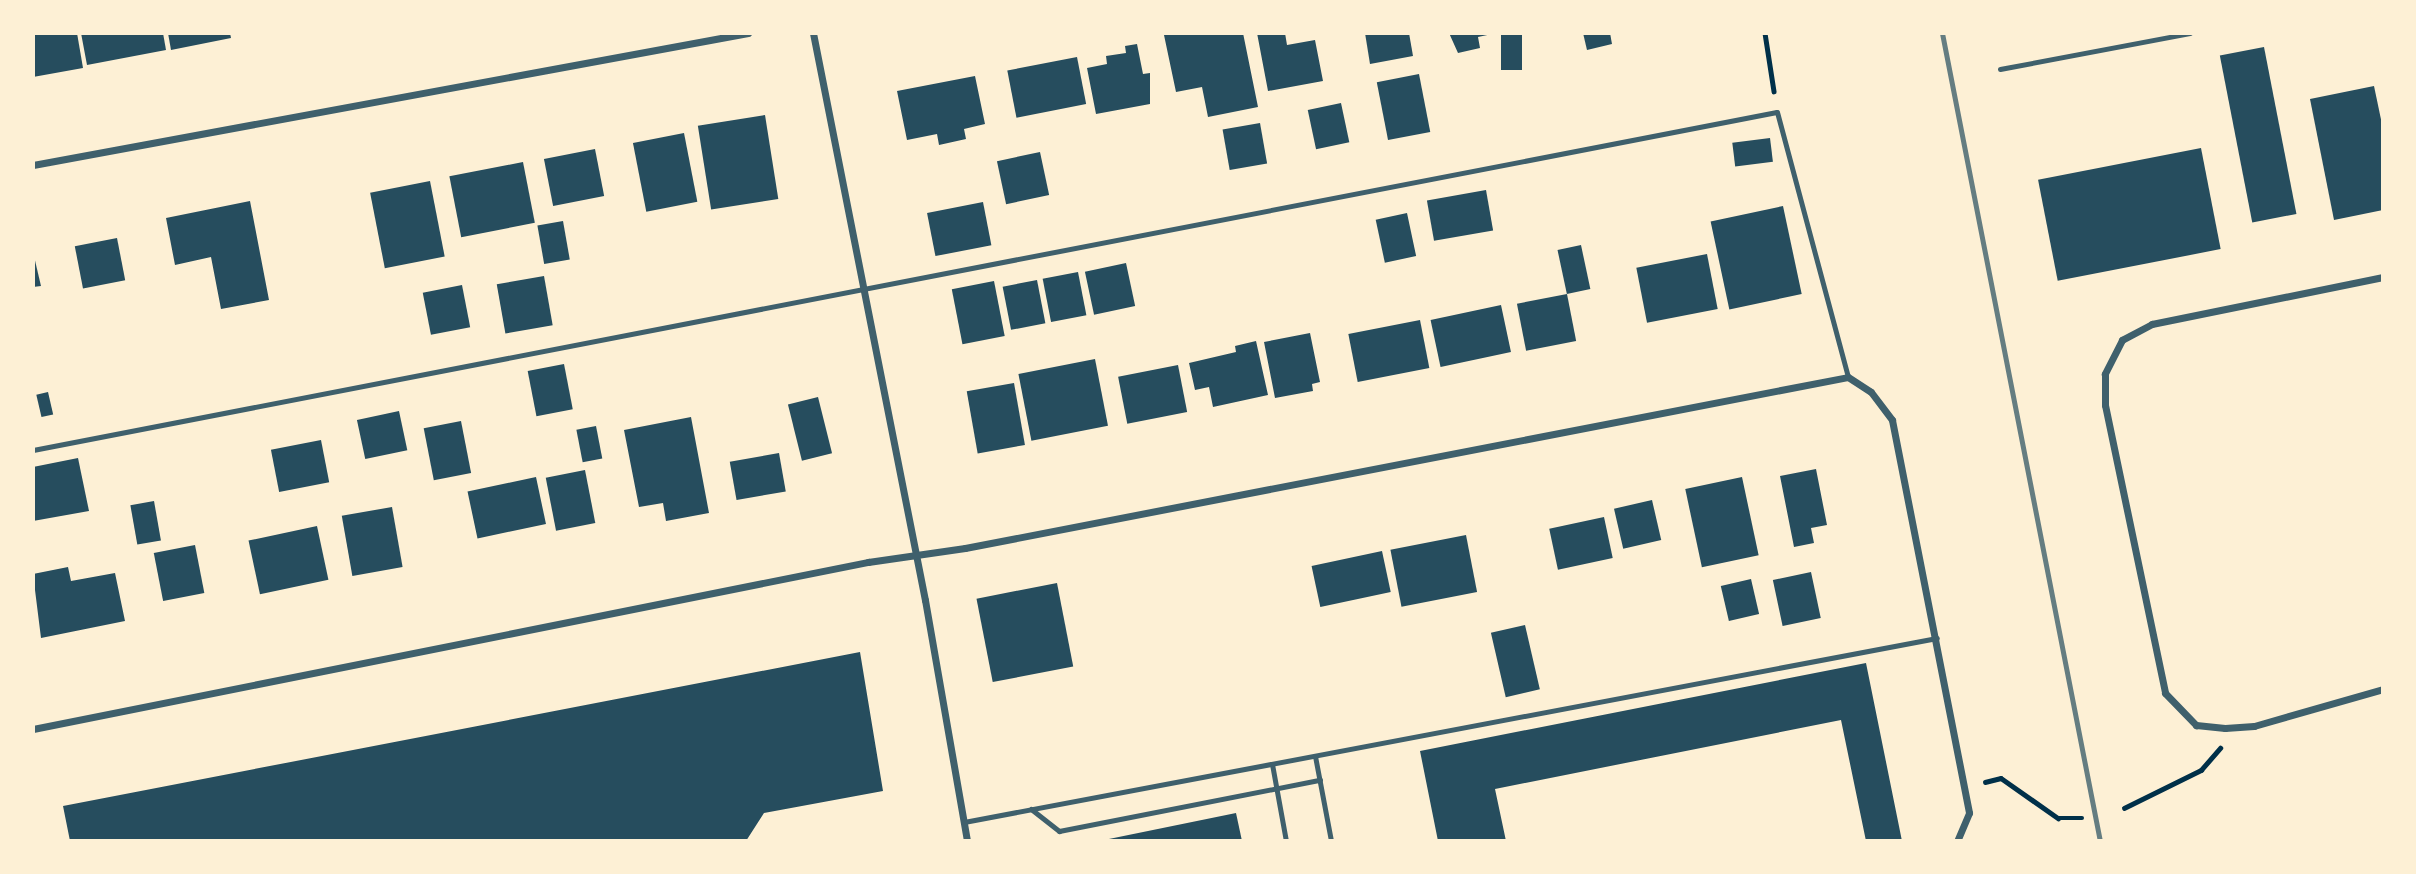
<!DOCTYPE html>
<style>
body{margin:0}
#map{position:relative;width:2416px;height:874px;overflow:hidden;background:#fdf0d5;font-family:"Golos Text",sans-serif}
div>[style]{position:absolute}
.building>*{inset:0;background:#264d5e;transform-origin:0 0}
.path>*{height:4.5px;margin:-2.25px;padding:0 2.25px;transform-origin:2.25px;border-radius:2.25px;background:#003049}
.service>*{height:5px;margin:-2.5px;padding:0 2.5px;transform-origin:2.5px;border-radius:2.5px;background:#3f606c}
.minor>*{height:7px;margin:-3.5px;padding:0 3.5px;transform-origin:3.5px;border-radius:3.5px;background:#3f606c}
.rail>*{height:5px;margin:-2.5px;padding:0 2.5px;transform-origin:2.5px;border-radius:2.5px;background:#657d81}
span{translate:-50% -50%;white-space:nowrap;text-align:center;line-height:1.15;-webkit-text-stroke:7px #fdf0d5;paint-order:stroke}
.frame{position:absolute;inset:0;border:35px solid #fdf0d5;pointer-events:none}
</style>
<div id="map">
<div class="building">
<i style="clip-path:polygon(33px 33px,77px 33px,83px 68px,33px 77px)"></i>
<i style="clip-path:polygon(81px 33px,163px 33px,166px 50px,87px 65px)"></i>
<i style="clip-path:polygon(168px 33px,230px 33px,231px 38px,171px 50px)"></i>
<i style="clip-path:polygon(1243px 33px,1258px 107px,1208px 117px,1202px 87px,1176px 92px,1164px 35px)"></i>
<i style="clip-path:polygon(1257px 33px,1285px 33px,1287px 45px,1315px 40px,1323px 81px,1268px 91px)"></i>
<i style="clip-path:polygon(1365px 33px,1409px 33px,1413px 56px,1370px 64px)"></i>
<i style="clip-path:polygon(1449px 33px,1492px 33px,1492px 34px,1478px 37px,1480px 48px,1458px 53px)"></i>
<i style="left:1501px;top:33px;width:21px;height:37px"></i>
<i style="clip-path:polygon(1583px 33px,1610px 33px,1612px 44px,1587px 50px)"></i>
<i style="clip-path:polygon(1137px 44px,1143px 74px,1150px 73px,1150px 104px,1096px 114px,1087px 68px,1107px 64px,1106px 56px,1126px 53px,1125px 46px)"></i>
<i style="left:2264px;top:47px;width:170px;height:45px;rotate:79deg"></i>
<i style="left:1077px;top:57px;width:48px;height:71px;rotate:79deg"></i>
<i style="left:1419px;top:74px;width:59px;height:43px;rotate:79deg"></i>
<i style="clip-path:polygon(975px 76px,985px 124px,964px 129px,966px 139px,939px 145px,937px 134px,907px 140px,897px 91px)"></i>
<i style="clip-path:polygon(2374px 86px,2383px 129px,2383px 210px,2334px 220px,2310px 99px)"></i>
<i style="left:1341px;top:103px;width:40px;height:34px;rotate:78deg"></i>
<i style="left:765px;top:115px;width:85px;height:68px;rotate:81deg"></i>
<i style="left:1260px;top:123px;width:41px;height:38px;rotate:80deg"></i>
<i style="left:684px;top:133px;width:70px;height:52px;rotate:79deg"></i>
<i style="left:1770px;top:138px;width:24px;height:38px;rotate:83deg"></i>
<i style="left:2201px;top:148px;width:103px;height:166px;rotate:79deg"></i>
<i style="left:595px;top:149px;width:48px;height:52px;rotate:79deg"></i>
<i style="left:1040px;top:152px;width:44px;height:44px;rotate:78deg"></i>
<i style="left:523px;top:162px;width:62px;height:75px;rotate:79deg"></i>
<i style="left:430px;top:181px;width:77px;height:61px;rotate:79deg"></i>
<i style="left:1486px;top:190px;width:41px;height:60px;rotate:80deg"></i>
<i style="clip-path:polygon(250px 201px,269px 300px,221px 309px,211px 257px,175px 265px,166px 218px)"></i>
<i style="left:983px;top:202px;width:44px;height:57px;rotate:79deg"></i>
<i style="left:1783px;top:206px;width:90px;height:74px;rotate:78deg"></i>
<i style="left:1407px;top:213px;width:44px;height:32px;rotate:78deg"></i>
<i style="left:563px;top:221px;width:39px;height:26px;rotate:80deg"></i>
<i style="left:117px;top:238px;width:43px;height:43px;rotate:79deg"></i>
<i style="left:1581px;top:245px;width:45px;height:24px;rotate:78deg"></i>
<i style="clip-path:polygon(33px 252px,41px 286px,33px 287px)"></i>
<i style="left:1707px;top:254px;width:56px;height:72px;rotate:79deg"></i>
<i style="left:1126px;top:263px;width:44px;height:42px;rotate:78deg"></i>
<i style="left:1078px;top:272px;width:44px;height:36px;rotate:79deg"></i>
<i style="left:544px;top:276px;width:50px;height:48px;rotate:80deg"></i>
<i style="left:1037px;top:280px;width:44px;height:35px;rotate:79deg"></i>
<i style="left:994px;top:281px;width:56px;height:43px;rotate:79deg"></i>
<i style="left:462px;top:285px;width:43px;height:40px;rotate:79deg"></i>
<i style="left:1567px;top:294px;width:48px;height:51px;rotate:79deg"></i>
<i style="left:1501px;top:305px;width:48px;height:72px;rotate:78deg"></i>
<i style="left:1420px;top:320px;width:49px;height:73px;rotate:79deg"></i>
<i style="clip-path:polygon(1310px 333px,1320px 382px,1312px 384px,1313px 391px,1275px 398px,1264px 342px)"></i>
<i style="clip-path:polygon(1256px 341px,1268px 395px,1213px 407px,1209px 387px,1195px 390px,1189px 363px,1236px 352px,1235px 346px)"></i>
<i style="left:1095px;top:359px;width:68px;height:78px;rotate:79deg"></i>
<i style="left:564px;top:364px;width:46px;height:37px;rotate:79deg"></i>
<i style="left:1178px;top:365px;width:48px;height:61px;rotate:79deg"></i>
<i style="left:1014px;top:383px;width:63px;height:48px;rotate:80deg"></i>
<i style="left:48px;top:392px;width:23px;height:12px;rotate:77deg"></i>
<i style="left:818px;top:397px;width:58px;height:31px;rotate:76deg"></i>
<i style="left:399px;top:411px;width:40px;height:43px;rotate:78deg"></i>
<i style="clip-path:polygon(691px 417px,709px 513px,666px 521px,663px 503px,639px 507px,624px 430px)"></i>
<i style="left:461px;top:421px;width:53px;height:38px;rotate:79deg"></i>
<i style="left:596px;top:426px;width:33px;height:20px;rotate:79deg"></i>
<i style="left:321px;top:440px;width:43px;height:51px;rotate:79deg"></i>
<i style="left:779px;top:453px;width:39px;height:50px;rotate:80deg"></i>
<i style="clip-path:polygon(78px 458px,89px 511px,33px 521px,33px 467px)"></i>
<i style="clip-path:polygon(1816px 469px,1827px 525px,1811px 528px,1814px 543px,1794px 547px,1780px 476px)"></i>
<i style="left:585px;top:470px;width:54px;height:40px;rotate:79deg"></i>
<i style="left:536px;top:477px;width:48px;height:70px;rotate:78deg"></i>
<i style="left:1742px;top:477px;width:80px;height:58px;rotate:78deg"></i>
<i style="left:1652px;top:500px;width:41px;height:39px;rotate:77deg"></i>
<i style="left:154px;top:501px;width:40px;height:24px;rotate:80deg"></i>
<i style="left:392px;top:507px;width:61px;height:51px;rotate:80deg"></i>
<i style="left:1604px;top:517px;width:42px;height:56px;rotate:78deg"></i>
<i style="left:317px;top:526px;width:55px;height:70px;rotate:78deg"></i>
<i style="left:1466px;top:535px;width:58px;height:77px;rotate:79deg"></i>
<i style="left:195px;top:545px;width:49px;height:42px;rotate:79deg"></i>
<i style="left:1382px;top:551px;width:42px;height:72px;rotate:78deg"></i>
<i style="clip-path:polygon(68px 567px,71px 581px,115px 573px,125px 621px,41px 638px,33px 574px)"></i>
<i style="left:1811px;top:572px;width:47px;height:39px;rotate:78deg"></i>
<i style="left:1751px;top:579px;width:36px;height:31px;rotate:77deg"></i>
<i style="left:1057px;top:583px;width:85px;height:82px;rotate:79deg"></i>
<i style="left:1525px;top:625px;width:66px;height:35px;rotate:77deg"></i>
<i style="clip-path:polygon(860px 652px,883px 791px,764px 813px,746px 841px,70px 841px,63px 806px)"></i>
<i style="clip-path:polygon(1866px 663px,1902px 841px,1866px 841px,1841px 720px,1495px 789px,1506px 841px,1438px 841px,1420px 751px)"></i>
<i style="clip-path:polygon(1236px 813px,1242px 841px,1104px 841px,1104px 840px)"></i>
</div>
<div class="path">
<i style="left:1765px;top:33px;width:59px;rotate:81.2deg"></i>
<i style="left:1985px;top:782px;width:16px;rotate:-14deg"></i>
<i style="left:2001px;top:778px;width:70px;rotate:35.1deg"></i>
<i style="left:2058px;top:818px;width:24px"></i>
<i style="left:2124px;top:808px;width:86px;rotate:-26.3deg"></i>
<i style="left:2201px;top:770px;width:29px;rotate:-49deg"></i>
</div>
<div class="service">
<i style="left:2000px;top:69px;width:193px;rotate:-10.7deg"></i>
<i style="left:33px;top:450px;width:1776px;rotate:-10.97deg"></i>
<i style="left:1777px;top:112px;width:274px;rotate:75deg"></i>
<i style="left:1315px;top:756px;width:86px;rotate:79.3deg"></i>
<i style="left:1272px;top:764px;width:78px;rotate:79.7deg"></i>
<i style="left:1031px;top:809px;width:36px;rotate:38deg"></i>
<i style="left:1059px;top:831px;width:266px;rotate:-11.1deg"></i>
<i style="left:964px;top:822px;width:990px;rotate:-10.71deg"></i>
</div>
<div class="minor">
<i style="left:813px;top:33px;width:578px;rotate:78.83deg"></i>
<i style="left:925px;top:600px;width:245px;rotate:80.1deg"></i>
<i style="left:33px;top:165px;width:727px;rotate:-10.46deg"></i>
<i style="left:2383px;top:277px;width:236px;rotate:168.5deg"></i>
<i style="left:2152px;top:324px;width:34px;rotate:152deg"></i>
<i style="left:2122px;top:340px;width:38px;rotate:117deg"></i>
<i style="left:2105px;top:374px;width:31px;rotate:90deg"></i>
<i style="left:2105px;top:405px;width:294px;rotate:78.2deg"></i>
<i style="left:2165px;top:693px;width:45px;rotate:45.9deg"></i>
<i style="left:2196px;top:725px;width:29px;rotate:6deg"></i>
<i style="left:2225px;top:728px;width:29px;rotate:-4deg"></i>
<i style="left:2254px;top:726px;width:134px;rotate:-16deg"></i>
<i style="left:33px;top:729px;width:852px;rotate:-11.31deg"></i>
<i style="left:868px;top:562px;width:98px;rotate:-8.2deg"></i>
<i style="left:965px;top:548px;width:899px;rotate:-10.96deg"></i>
<i style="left:1848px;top:377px;width:27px;rotate:33deg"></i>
<i style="left:1871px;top:392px;width:35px;rotate:53deg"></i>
<i style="left:1892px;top:420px;width:400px;rotate:78.9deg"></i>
<i style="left:1969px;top:813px;width:30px;rotate:113deg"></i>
</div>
<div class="rail">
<i style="left:1942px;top:33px;width:823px;rotate:78.94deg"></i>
</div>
<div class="frame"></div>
</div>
